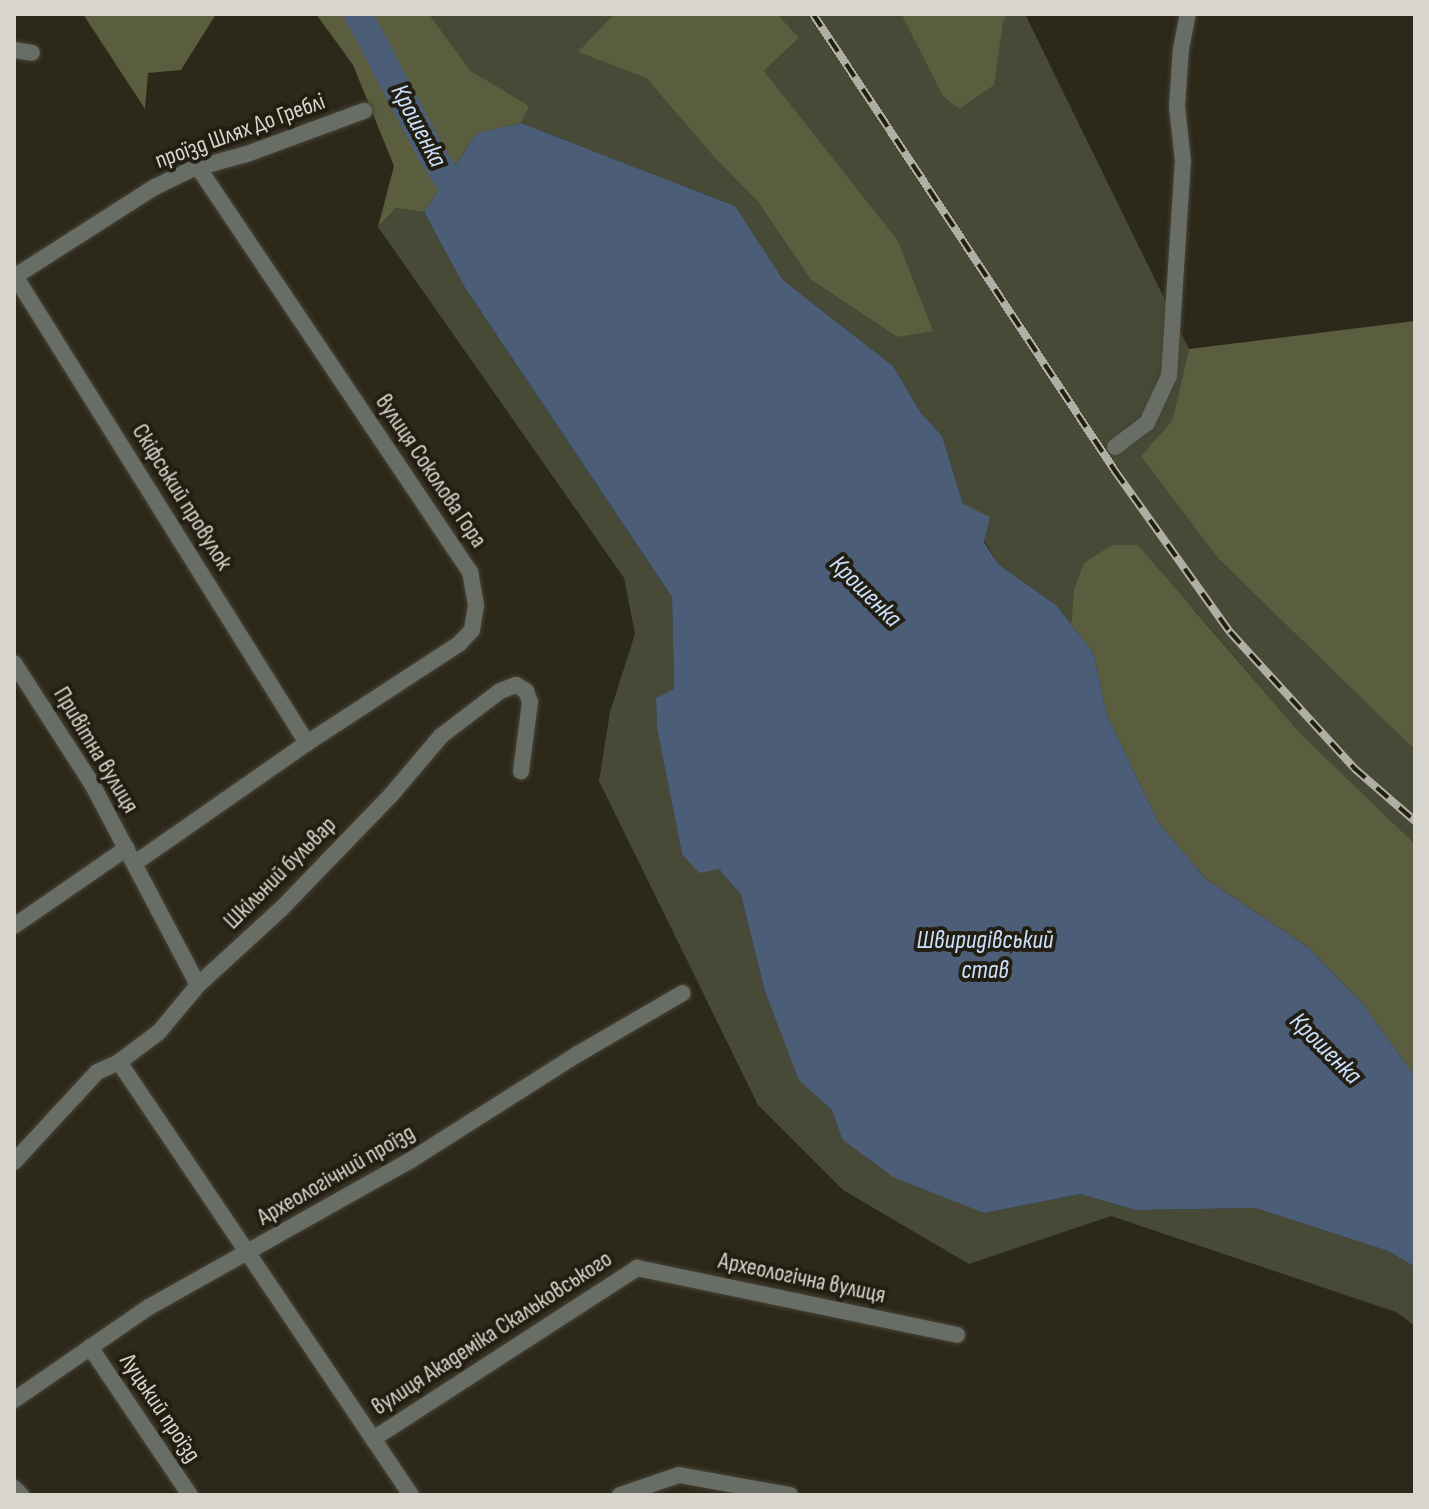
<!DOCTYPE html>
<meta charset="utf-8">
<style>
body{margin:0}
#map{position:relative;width:1429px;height:1509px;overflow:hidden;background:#2c281a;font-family:"Sofia Sans Condensed",sans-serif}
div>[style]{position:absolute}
.green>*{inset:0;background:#474a36}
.forest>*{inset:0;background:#5a5d3e}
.water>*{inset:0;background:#4c5e77}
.river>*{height:28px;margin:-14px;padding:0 14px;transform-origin:14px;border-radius:14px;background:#4c5e77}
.roads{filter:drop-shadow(0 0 2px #474436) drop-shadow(0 0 2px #474436)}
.street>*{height:16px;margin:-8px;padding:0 8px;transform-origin:8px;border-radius:8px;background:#686d66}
.rail>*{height:8px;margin-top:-4px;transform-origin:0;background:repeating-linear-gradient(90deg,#221e11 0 15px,#b1afa5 0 30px);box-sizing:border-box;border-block:2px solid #b1afa5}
span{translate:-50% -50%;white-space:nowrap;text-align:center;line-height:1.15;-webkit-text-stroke:8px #221e11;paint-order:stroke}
.street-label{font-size:24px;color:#d7d5cc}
.water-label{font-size:26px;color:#cbe0fd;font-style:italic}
.frame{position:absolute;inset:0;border:16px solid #d7d5cc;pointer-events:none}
</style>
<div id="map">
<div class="green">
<i style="clip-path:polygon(429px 14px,614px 14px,579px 52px,646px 78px,713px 156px,758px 202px,811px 280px,897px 337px,843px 174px,764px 71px,798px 39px,777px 14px,901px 14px,942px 95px,1008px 14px,1025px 14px,1189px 349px,1172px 421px,1316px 651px,1415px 750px,1415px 844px,1300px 733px,1192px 607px,1074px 589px,1071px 624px,1056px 605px,998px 564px,963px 504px,942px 436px,921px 413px,893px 366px,784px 281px,735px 206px,521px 123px,528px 106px,471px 71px)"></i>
<i style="clip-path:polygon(396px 208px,424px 212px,464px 286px,672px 597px,674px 690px,656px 698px,657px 729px,682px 854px,719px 869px,741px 895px,765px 992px,799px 1079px,832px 1110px,842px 1139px,984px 1213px,1080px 1194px,1135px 1210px,1255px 1208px,1388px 1251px,1415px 1267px,1415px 1326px,1396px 1312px,1111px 1216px,969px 1264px,843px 1190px,758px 1105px,599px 781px,610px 712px,635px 634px,624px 578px,378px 227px)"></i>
</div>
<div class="forest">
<i style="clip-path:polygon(83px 14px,216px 14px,181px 70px,148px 73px,145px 109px)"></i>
<i style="clip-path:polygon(316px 14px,429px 14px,471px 71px,529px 106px,521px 123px,477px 133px,424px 212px,396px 208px,378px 227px,394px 166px,353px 65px)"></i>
<i style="clip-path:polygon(614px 14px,777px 14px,799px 38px,764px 71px,898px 241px,933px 331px,897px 337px,811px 280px,758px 202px,713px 156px,646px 78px,578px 52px)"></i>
<i style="clip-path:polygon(901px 14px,1008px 14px,1003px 22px,994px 85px,959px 109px,942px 95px)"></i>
<i style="clip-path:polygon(1415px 321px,1415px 750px,1218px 558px,1141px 456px,1172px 421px,1189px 349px)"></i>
<i style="clip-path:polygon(1112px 545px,1138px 545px,1300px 733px,1415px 844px,1415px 1077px,1363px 1004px,1308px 947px,1206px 879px,1158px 822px,1107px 715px,1093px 652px,1071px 624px,1074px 589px,1084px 563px)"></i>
</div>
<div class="water">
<i style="clip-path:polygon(521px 123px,735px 206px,784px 281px,893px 366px,921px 413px,942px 436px,963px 504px,990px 517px,984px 542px,998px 564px,1056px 605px,1093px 652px,1107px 715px,1158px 822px,1206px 879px,1308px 947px,1363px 1004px,1415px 1077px,1415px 1267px,1388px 1251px,1255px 1208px,1135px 1210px,1080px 1194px,984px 1213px,893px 1177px,842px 1139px,832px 1110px,799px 1080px,765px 992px,741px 895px,719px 869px,699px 873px,682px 854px,657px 729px,656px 698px,674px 689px,672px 597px,464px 286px,424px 212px,477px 133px)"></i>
</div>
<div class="river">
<i style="left:358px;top:14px;width:155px;rotate:62.3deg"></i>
<i style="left:430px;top:151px;width:32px;rotate:58deg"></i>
<i style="left:447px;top:178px;width:38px;rotate:45deg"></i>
</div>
<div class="roads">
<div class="street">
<i style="left:14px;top:50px;width:18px;rotate:9deg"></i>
<i style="left:15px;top:276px;width:551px;rotate:57.98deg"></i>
<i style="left:14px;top:277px;width:167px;rotate:-32.6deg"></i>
<i style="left:155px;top:187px;width:41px;rotate:-25.9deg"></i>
<i style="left:192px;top:169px;width:57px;rotate:-15.3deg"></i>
<i style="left:247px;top:154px;width:125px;rotate:-20.2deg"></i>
<i style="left:1115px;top:447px;width:40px;rotate:-37deg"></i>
<i style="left:1147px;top:423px;width:52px;rotate:-64.9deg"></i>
<i style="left:1169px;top:376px;width:215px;rotate:-86.3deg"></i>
<i style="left:1183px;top:161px;width:54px;rotate:-96.3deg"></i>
<i style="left:1177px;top:107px;width:58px;rotate:-86.1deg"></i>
<i style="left:1181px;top:49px;width:36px;rotate:-79deg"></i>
<i style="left:14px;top:663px;width:144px;rotate:57.2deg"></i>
<i style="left:92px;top:784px;width:227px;rotate:62.2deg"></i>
<i style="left:135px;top:863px;width:210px;rotate:-34.9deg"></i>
<i style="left:307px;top:743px;width:181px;rotate:-33.1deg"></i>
<i style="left:459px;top:644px;width:19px;rotate:-47deg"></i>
<i style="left:472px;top:630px;width:25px;rotate:-81deg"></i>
<i style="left:476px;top:605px;width:34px;rotate:-100deg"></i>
<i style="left:470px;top:572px;width:488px;rotate:-123.9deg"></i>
<i style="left:14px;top:926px;width:137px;rotate:-34.6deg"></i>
<i style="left:119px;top:1062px;width:522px;rotate:56.01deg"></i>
<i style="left:14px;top:1162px;width:122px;rotate:-47.3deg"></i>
<i style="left:97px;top:1072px;width:24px;rotate:-24deg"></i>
<i style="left:119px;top:1062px;width:50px;rotate:-36.9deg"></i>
<i style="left:159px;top:1032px;width:61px;rotate:-50.3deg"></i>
<i style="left:198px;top:985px;width:114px;rotate:-42.5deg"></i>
<i style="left:282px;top:908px;width:157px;rotate:-46deg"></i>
<i style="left:391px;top:795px;width:77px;rotate:-49.7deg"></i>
<i style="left:441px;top:736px;width:74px;rotate:-37.3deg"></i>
<i style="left:500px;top:691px;width:17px;rotate:-21deg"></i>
<i style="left:516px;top:685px;width:12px;rotate:31deg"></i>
<i style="left:526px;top:691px;width:12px;rotate:70deg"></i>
<i style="left:530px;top:702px;width:70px;rotate:97.4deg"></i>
<i style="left:90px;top:1347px;width:179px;rotate:56deg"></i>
<i style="left:14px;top:1400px;width:164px;rotate:-34.6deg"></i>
<i style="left:149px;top:1307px;width:300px;rotate:-29.3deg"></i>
<i style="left:411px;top:1160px;width:198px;rotate:-32.4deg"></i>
<i style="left:578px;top:1054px;width:121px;rotate:-30.2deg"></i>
<i style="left:373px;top:1439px;width:315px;rotate:-32.9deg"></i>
<i style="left:637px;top:1268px;width:327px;rotate:11.8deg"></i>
<i style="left:14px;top:1488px;width:10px;rotate:45deg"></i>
<i style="left:620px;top:1495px;width:62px;rotate:-18.7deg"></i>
<i style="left:679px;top:1475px;width:113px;rotate:10.2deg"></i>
</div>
</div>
<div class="rail">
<i style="left:813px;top:14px;width:548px;rotate:56.54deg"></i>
<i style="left:1115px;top:471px;width:198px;rotate:54.5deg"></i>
<i style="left:1230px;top:632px;width:184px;rotate:47.6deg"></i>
<i style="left:1354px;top:768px;width:81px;rotate:41deg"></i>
</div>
<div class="street-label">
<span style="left:240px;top:131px;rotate:-20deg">проїзд Шлях До Греблі</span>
<span style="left:431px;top:471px;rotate:56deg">вулиця Соколова Гора</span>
<span style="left:182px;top:497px;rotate:58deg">Скіфський провулок</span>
<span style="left:96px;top:750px;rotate:59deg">Привітна вулиця</span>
<span style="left:280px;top:873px;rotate:-45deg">Шкільний бульвар</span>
<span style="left:336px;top:1175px;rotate:-30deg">Археологічний проїзд</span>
<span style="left:802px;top:1278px;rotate:12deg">Археологічна вулиця</span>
<span style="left:492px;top:1333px;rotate:-33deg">вулиця Академіка Скальковського</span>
<span style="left:160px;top:1408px;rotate:56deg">Луцький проїзд</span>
</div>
<div class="water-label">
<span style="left:418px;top:126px;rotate:62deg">Крошенка</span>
<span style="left:865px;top:592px;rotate:45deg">Крошенка</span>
<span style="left:985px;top:956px">Швиридівський<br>став</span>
<span style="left:1325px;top:1049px;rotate:45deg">Крошенка</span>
</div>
<div class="frame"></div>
</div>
